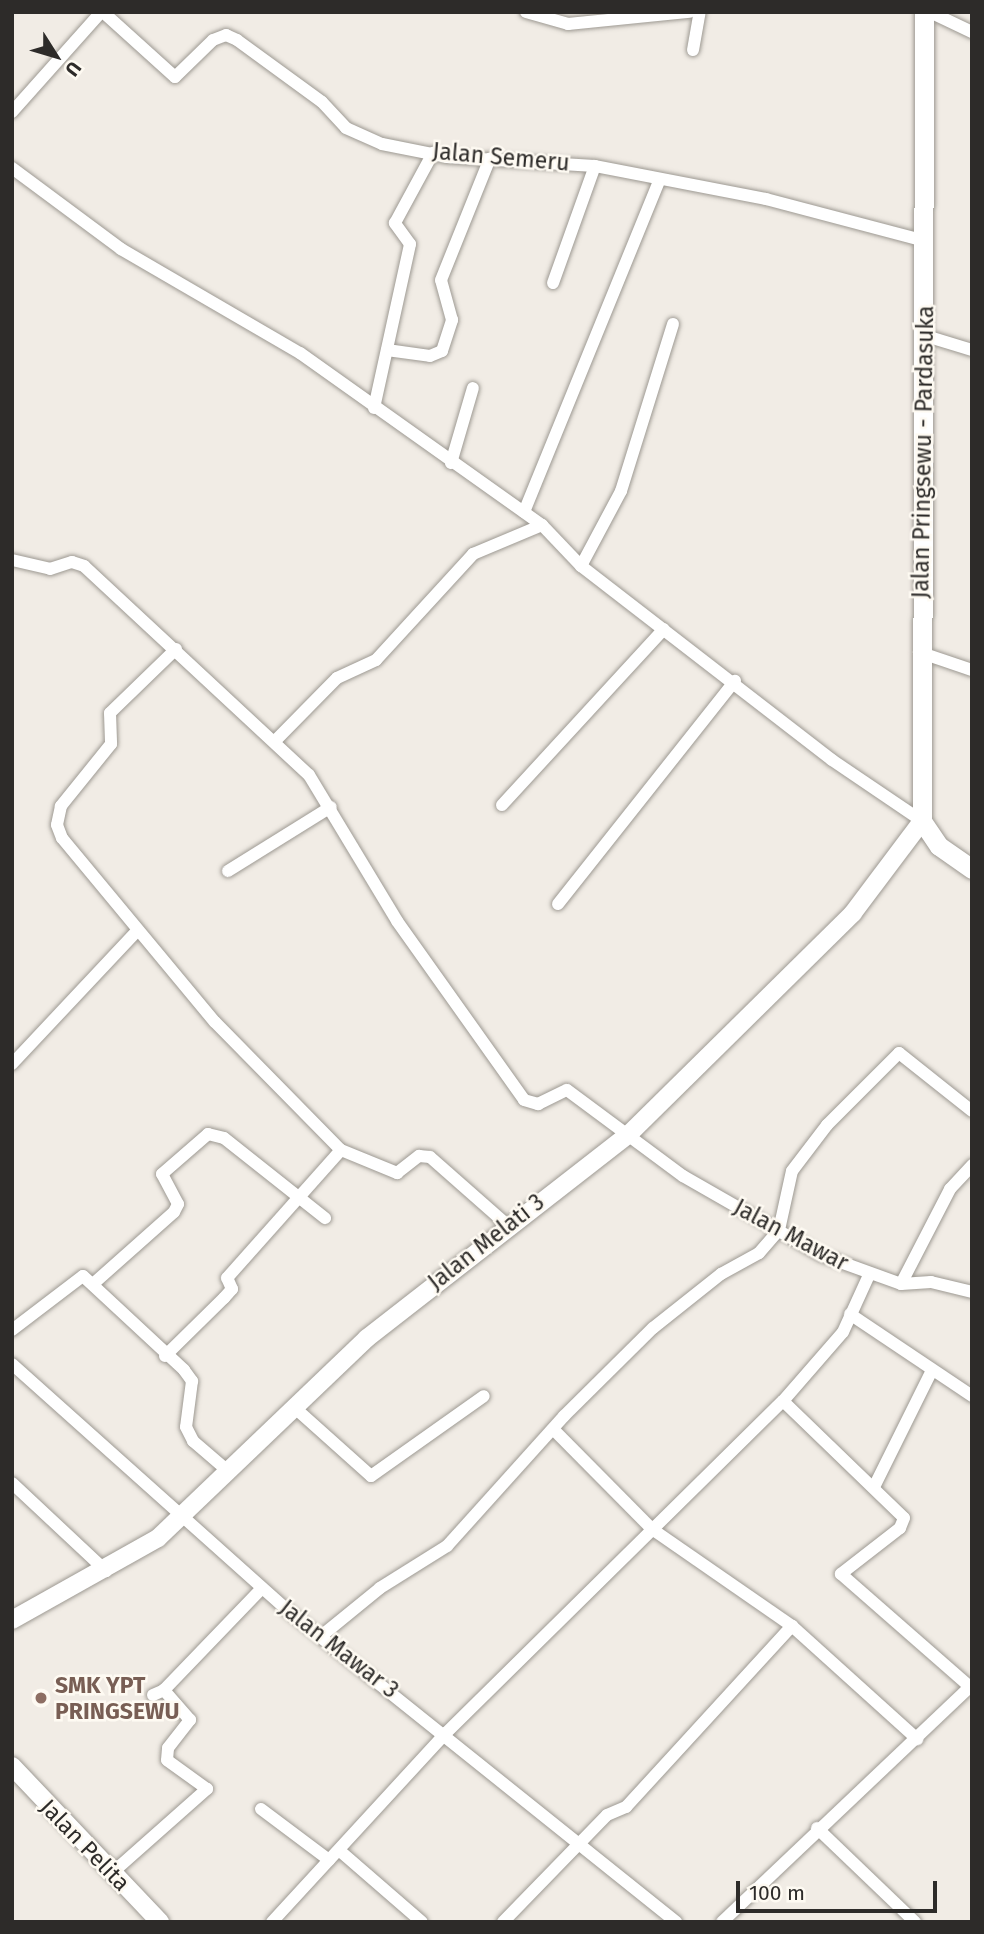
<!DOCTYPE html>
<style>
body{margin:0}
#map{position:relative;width:984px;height:1934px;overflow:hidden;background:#f1ece5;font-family:"Fira Sans",sans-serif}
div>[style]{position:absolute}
.roads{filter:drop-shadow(0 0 2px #9d9992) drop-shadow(0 0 2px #9d9992)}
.street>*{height:12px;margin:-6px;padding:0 6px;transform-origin:6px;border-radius:6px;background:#fff}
.secondary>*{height:18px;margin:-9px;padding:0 9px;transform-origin:9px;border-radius:9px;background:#fff}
.primary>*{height:19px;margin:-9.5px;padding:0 9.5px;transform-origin:9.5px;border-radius:9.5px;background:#fff}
.dots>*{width:19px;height:19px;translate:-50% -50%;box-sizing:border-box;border:4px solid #fefaf2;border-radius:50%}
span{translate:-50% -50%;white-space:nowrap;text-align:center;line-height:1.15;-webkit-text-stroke:5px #fefaf2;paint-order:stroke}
.street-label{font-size:23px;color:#2d2b29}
.education-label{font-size:23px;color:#785e54;font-weight:700}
.left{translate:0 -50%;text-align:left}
.frame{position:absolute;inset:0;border:14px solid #2d2b29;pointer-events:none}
.north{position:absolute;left:21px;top:21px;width:70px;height:70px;-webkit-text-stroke:5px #fefaf2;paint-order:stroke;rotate:127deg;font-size:19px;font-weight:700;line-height:28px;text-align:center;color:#2d2b29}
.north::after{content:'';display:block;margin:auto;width:24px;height:32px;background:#2d2b29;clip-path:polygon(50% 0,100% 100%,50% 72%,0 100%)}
.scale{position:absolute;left:736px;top:1881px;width:201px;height:32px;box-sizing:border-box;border:4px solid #2d2b29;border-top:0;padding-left:9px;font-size:21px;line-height:24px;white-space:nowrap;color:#2d2b29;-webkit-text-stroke:5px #fefaf2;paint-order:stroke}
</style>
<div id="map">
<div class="roads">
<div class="street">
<i style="left:103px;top:12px;width:97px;rotate:42.1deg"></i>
<i style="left:175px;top:77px;width:53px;rotate:-44.2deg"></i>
<i style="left:213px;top:40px;width:14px;rotate:-21deg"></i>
<i style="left:226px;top:35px;width:12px;rotate:24deg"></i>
<i style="left:237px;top:40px;width:105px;rotate:36.1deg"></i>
<i style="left:322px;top:102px;width:35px;rotate:47deg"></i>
<i style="left:346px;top:128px;width:39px;rotate:24deg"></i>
<i style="left:382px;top:144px;width:66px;rotate:11.3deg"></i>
<i style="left:447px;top:157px;width:148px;rotate:3.5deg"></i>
<i style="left:595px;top:166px;width:174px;rotate:10.9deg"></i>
<i style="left:766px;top:199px;width:164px;rotate:14.8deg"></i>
<i style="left:526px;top:12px;width:44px;rotate:15.9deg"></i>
<i style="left:568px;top:24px;width:122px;rotate:-5.7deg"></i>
<i style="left:930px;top:12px;width:47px;rotate:25.5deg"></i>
<i style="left:693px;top:50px;width:39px;rotate:-80deg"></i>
<i style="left:12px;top:112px;width:134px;rotate:-48.3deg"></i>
<i style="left:12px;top:168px;width:136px;rotate:36.6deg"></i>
<i style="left:121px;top:249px;width:207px;rotate:30.2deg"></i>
<i style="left:300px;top:353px;width:297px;rotate:35.4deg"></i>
<i style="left:542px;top:525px;width:57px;rotate:46.4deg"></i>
<i style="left:581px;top:566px;width:317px;rotate:37.7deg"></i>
<i style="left:832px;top:760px;width:109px;rotate:34.1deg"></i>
<i style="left:553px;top:283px;width:124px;rotate:-70.3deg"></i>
<i style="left:926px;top:336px;width:48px;rotate:16.9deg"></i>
<i style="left:387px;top:350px;width:43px;rotate:7.9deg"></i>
<i style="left:430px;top:356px;width:13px;rotate:-23deg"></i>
<i style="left:442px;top:351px;width:33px;rotate:-72deg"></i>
<i style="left:452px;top:320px;width:41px;rotate:-105.4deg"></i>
<i style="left:441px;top:280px;width:131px;rotate:-68.1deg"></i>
<i style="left:374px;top:408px;width:168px;rotate:-77.6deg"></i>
<i style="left:410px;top:244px;width:26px;rotate:-126deg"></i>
<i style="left:395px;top:223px;width:80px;rotate:-61.5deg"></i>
<i style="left:451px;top:463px;width:78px;rotate:-73.7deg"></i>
<i style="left:524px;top:512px;width:357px;rotate:-67.8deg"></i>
<i style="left:12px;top:560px;width:39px;rotate:13deg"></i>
<i style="left:50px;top:569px;width:23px;rotate:-18deg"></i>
<i style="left:72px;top:562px;width:13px;rotate:18deg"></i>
<i style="left:84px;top:566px;width:307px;rotate:42.9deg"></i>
<i style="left:309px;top:775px;width:170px;rotate:58.9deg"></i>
<i style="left:397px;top:921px;width:219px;rotate:54.6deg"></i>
<i style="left:524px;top:1100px;width:15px;rotate:16deg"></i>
<i style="left:538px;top:1104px;width:32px;rotate:-26deg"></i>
<i style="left:567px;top:1090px;width:144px;rotate:36.6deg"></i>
<i style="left:683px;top:1176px;width:159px;rotate:29.8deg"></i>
<i style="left:821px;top:1255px;width:85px;rotate:19.9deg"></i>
<i style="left:901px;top:1284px;width:30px;rotate:-4deg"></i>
<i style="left:931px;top:1282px;width:42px;rotate:13.7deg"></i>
<i style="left:581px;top:566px;width:85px;rotate:-61.9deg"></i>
<i style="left:621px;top:491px;width:175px;rotate:-72.7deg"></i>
<i style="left:176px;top:649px;width:92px;rotate:135.9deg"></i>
<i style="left:110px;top:713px;width:31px;rotate:88deg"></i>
<i style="left:111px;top:744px;width:80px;rotate:128.9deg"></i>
<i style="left:61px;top:806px;width:19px;rotate:102deg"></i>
<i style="left:57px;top:825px;width:14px;rotate:69deg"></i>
<i style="left:62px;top:838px;width:239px;rotate:50.3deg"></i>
<i style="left:215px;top:1022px;width:180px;rotate:45.5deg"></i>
<i style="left:341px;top:1150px;width:61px;rotate:22.3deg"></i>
<i style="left:397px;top:1173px;width:28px;rotate:-38deg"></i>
<i style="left:419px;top:1156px;width:11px;rotate:5deg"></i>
<i style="left:430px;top:1157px;width:103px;rotate:41.4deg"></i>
<i style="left:919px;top:652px;width:56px;rotate:18.8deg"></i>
<i style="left:276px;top:740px;width:87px;rotate:-45.5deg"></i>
<i style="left:337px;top:678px;width:43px;rotate:-24.8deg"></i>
<i style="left:376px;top:660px;width:144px;rotate:-47.5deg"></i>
<i style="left:473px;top:554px;width:75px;rotate:-22.8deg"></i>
<i style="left:502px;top:805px;width:239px;rotate:-47.4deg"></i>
<i style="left:228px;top:871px;width:121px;rotate:-31.9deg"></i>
<i style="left:558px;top:904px;width:285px;rotate:-51.6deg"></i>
<i style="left:12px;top:1064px;width:183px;rotate:-46.8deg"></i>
<i style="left:93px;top:1284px;width:108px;rotate:-41.6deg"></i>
<i style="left:174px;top:1212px;width:9px;rotate:-63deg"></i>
<i style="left:178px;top:1204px;width:34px;rotate:-118deg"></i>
<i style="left:162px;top:1174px;width:61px;rotate:-41deg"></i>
<i style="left:208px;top:1134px;width:16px;rotate:14deg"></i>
<i style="left:224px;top:1138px;width:129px;rotate:38.4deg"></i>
<i style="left:901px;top:1284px;width:107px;rotate:-62.7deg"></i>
<i style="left:950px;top:1189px;width:33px;rotate:-47deg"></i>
<i style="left:850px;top:1314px;width:147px;rotate:33.9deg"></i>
<i style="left:12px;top:1330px;width:89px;rotate:-37.3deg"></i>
<i style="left:83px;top:1276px;width:138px;rotate:42.9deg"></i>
<i style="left:184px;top:1370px;width:14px;rotate:54deg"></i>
<i style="left:192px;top:1381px;width:46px;rotate:97.4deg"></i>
<i style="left:186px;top:1427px;width:16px;rotate:63deg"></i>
<i style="left:193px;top:1441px;width:48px;rotate:40.7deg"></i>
<i style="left:165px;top:1356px;width:83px;rotate:-44.5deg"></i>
<i style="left:224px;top:1298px;width:12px;rotate:-48deg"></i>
<i style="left:232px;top:1289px;width:12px;rotate:-114deg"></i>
<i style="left:227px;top:1278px;width:171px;rotate:-48.3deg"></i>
<i style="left:12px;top:1364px;width:377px;rotate:41.8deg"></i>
<i style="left:293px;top:1615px;width:491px;rotate:38.7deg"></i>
<i style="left:783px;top:1401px;width:168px;rotate:44deg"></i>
<i style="left:904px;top:1518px;width:11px;rotate:112deg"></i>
<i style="left:900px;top:1528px;width:75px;rotate:142.1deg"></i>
<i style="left:841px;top:1574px;width:171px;rotate:41.2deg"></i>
<i style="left:295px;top:1408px;width:102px;rotate:41.8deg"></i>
<i style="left:371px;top:1476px;width:138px;rotate:-35.3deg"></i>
<i style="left:553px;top:1429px;width:141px;rotate:45.3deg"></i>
<i style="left:652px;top:1529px;width:170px;rotate:34.7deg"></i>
<i style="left:792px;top:1626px;width:169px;rotate:42.1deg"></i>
<i style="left:12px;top:1483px;width:129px;rotate:43.1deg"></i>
<i style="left:875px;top:1485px;width:128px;rotate:-63.6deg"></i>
<i style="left:320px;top:1637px;width:77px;rotate:-39.2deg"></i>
<i style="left:380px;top:1588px;width:79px;rotate:-32.1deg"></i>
<i style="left:447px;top:1546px;width:175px;rotate:-48deg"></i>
<i style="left:564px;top:1416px;width:125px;rotate:-44.7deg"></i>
<i style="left:653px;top:1328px;width:87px;rotate:-38.5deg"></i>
<i style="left:721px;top:1274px;width:43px;rotate:-28.9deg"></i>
<i style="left:759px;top:1253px;width:30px;rotate:-49deg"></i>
<i style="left:779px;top:1230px;width:60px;rotate:-77.6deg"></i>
<i style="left:792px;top:1171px;width:58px;rotate:-52.7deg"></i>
<i style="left:827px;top:1125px;width:102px;rotate:-45deg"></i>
<i style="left:899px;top:1053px;width:93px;rotate:38.5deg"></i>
<i style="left:153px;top:1695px;width:12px;rotate:-24deg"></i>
<i style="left:164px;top:1690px;width:141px;rotate:-46.1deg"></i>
<i style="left:261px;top:1809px;width:85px;rotate:36.9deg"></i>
<i style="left:817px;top:1828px;width:136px;rotate:43.8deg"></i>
<i style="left:340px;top:1851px;width:108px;rotate:40.9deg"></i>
<i style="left:112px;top:1873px;width:127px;rotate:-41.5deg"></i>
<i style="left:207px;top:1789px;width:49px;rotate:-144.1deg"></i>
<i style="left:167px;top:1760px;width:12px;rotate:-85deg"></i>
<i style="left:168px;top:1748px;width:36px;rotate:-52deg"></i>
<i style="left:190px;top:1720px;width:40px;rotate:-131deg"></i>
<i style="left:272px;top:1922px;width:257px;rotate:-47.4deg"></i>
<i style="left:446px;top:1733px;width:473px;rotate:-44.6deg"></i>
<i style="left:783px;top:1401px;width:91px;rotate:-49deg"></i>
<i style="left:843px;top:1332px;width:63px;rotate:-65.5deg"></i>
<i style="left:503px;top:1922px;width:149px;rotate:-45.8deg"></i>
<i style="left:607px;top:1815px;width:21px;rotate:-23deg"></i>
<i style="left:626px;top:1807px;width:246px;rotate:-47.5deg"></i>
<i style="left:722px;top:1922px;width:344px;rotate:-43.5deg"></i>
</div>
<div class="secondary">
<i style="left:12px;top:1620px;width:167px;rotate:-29.3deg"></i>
<i style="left:158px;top:1538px;width:289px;rotate:-43.7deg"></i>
<i style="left:367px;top:1338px;width:331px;rotate:-37.9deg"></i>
<i style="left:628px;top:1135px;width:316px;rotate:-44.6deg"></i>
<i style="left:853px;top:913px;width:115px;rotate:-53.1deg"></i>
<i style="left:12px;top:1766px;width:215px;rotate:46.5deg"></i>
</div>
<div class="primary">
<i style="left:924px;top:12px;width:809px;rotate:90.14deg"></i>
<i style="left:922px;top:821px;width:30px;rotate:56deg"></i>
<i style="left:939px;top:846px;width:40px;rotate:34.9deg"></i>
</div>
</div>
<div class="dots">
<i style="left:41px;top:1698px;background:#8d6e63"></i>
</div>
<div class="street-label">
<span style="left:501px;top:157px;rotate:5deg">Jalan Semeru</span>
<span style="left:923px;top:452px;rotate:-89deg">Jalan Pringsewu - Pardasuka</span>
<span style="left:791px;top:1235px;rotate:28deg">Jalan Mawar</span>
<span style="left:486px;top:1242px;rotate:-38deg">Jalan Melati 3</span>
<span style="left:339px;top:1649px;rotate:38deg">Jalan Mawar 3</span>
<span style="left:85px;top:1845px;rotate:46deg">Jalan Pelita</span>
</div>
<div class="education-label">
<span class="left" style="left:55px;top:1698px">SMK YPT<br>PRINGSEWU</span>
</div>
<div class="frame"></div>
<div class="north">U</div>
<div class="scale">100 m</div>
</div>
